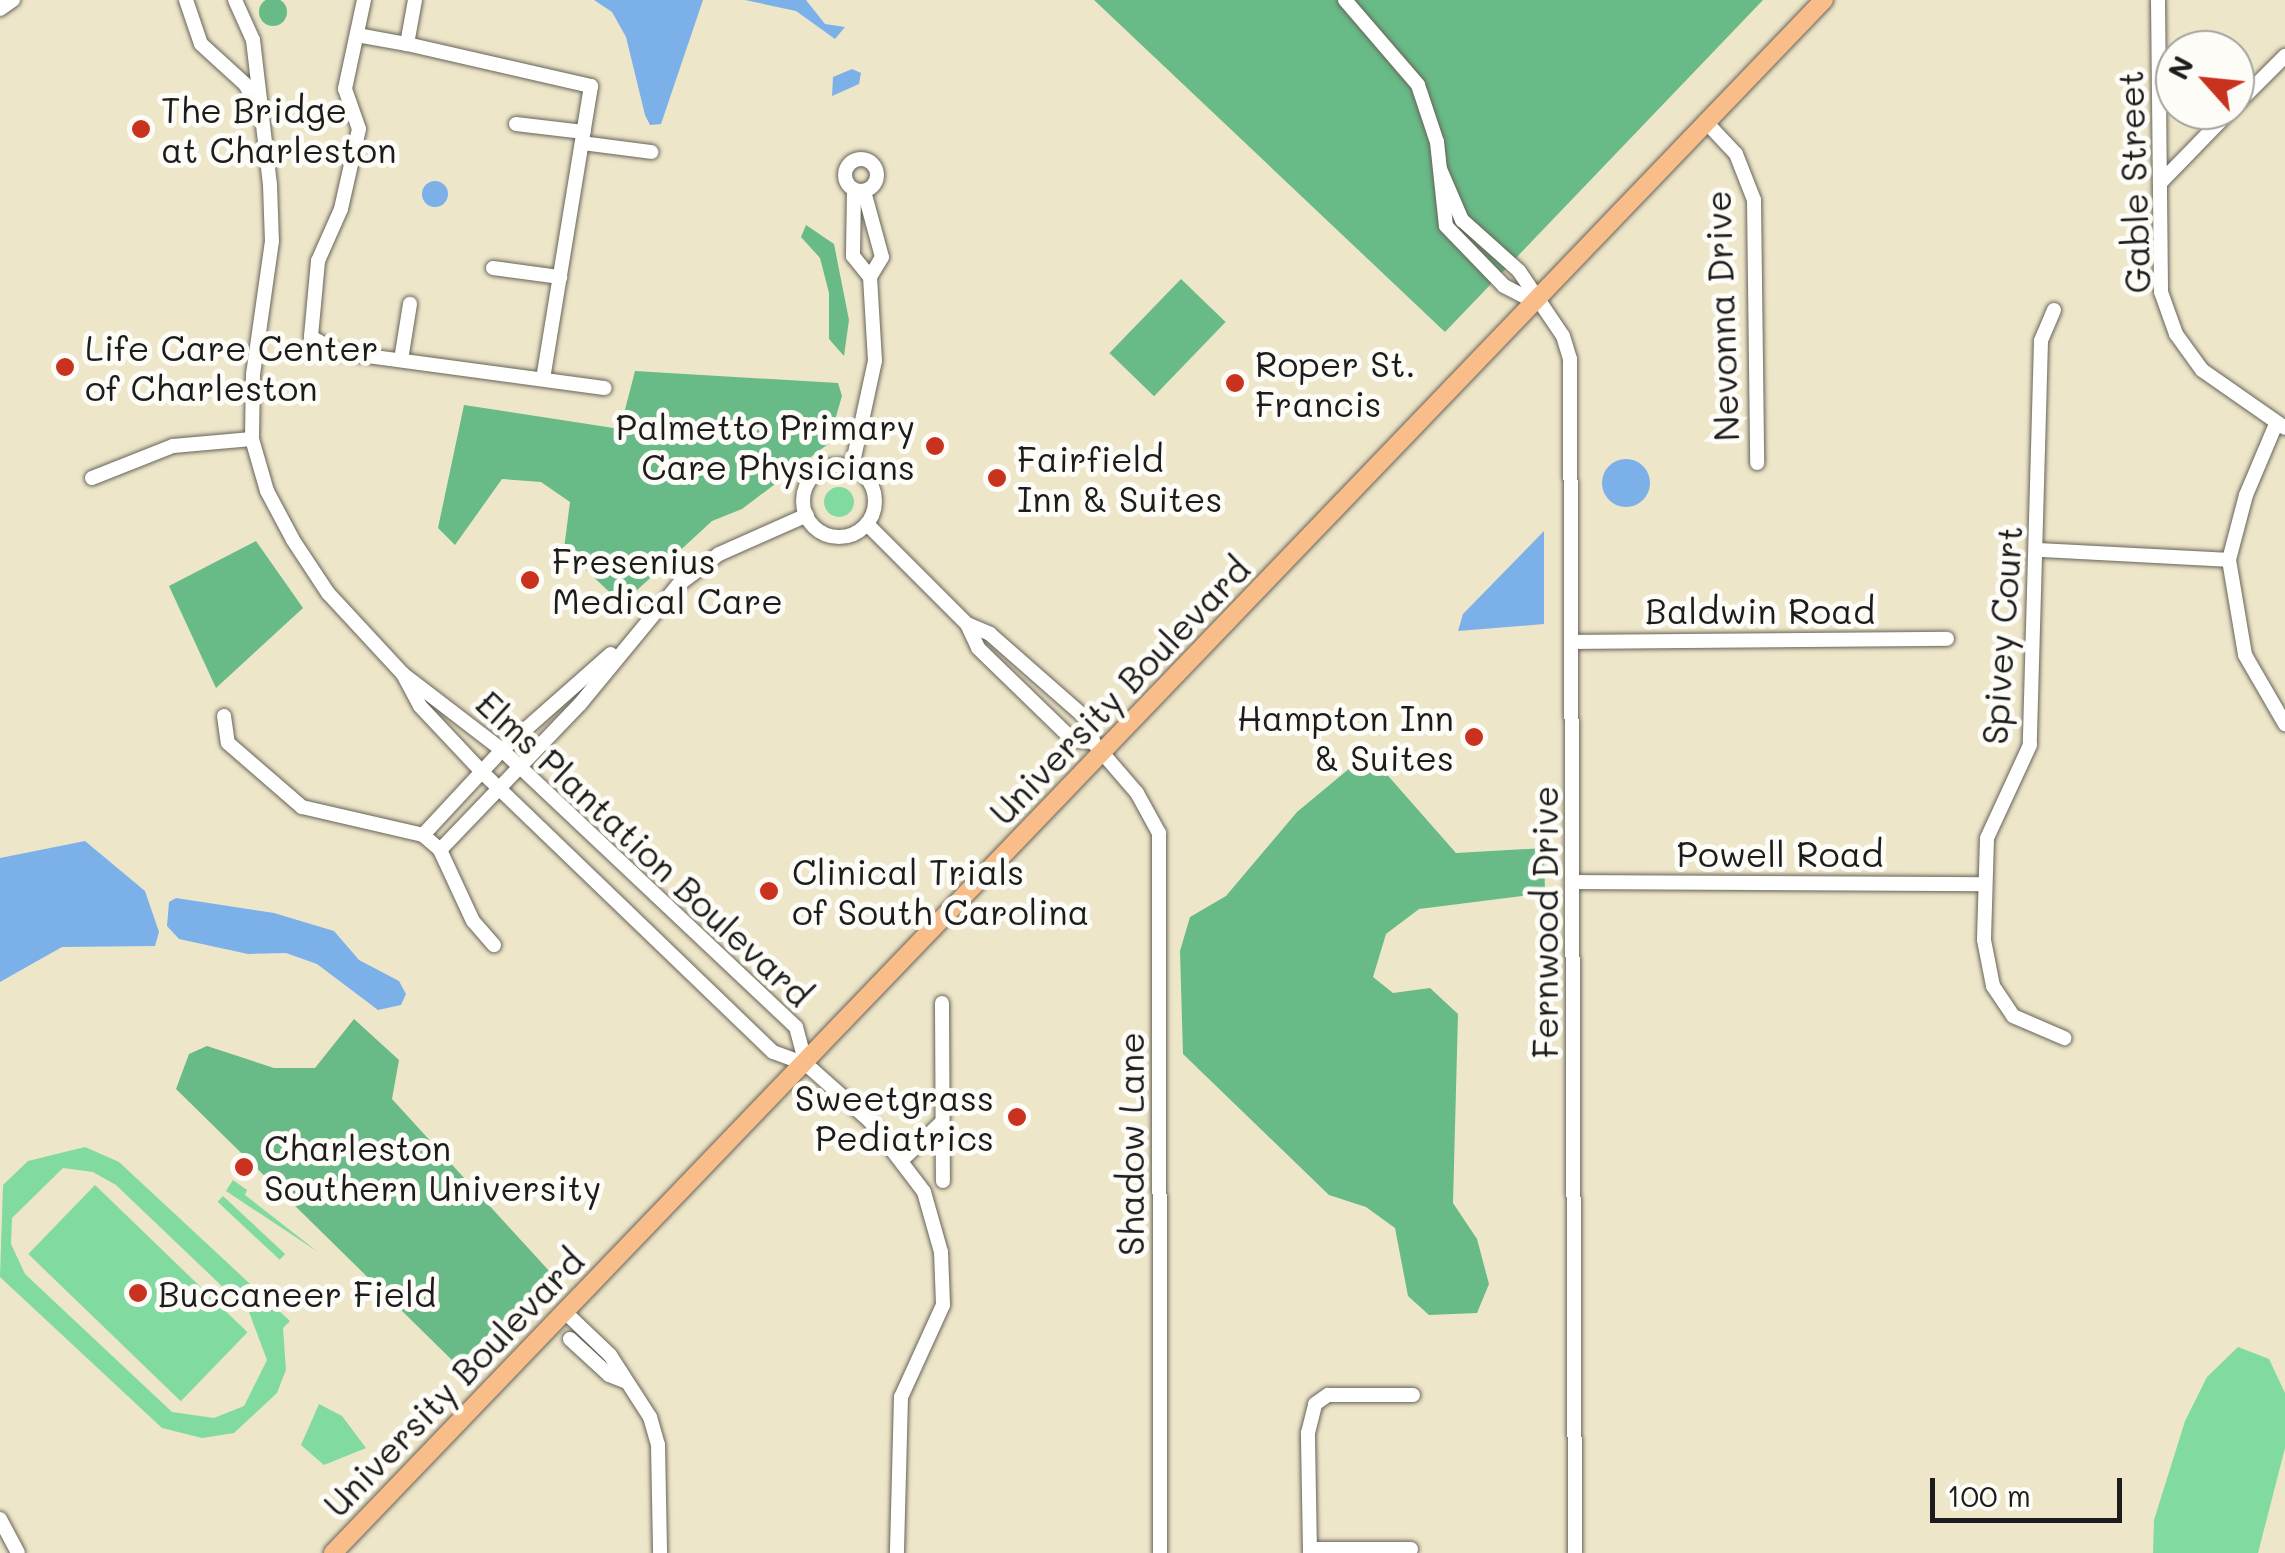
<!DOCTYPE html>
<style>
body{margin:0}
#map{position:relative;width:2285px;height:1553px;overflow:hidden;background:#eee6c9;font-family:Mali,sans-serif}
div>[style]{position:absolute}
.green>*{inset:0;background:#81da9f;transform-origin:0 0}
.round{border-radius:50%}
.forest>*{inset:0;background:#68ba86;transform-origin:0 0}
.water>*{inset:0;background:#7cb0e9}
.roads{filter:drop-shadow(0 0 2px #666359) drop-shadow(0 0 2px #666359)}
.minor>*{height:14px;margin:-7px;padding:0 7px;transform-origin:7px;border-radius:7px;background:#fff}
.minor>.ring{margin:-7px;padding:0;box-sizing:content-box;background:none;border:14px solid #fff;border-radius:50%}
.major>*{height:18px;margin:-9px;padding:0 9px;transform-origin:9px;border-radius:9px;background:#f8bd89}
.dots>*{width:28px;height:28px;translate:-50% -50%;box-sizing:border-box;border:5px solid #fdfcf7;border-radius:50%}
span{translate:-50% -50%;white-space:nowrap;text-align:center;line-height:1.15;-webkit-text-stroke:10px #fdfcf7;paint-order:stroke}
.poi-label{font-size:35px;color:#1c1c1c}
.left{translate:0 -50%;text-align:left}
.right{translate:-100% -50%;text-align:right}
.street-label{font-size:35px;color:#1c1c1c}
.north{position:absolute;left:2155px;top:30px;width:100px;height:100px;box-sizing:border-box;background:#fdfcf7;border:2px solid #a3a29f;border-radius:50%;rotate:297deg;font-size:28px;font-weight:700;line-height:40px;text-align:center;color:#1c1c1c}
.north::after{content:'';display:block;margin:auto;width:35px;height:45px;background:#c8321e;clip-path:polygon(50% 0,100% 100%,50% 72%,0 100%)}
.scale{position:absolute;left:1930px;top:1478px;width:192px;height:45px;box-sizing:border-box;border:5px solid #1c1c1c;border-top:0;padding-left:12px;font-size:30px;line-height:35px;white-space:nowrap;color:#1c1c1c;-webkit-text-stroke:8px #fdfcf7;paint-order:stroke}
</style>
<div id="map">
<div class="green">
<i class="round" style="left:824px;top:487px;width:30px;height:30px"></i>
<i style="clip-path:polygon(evenodd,85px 1147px,119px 1162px,290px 1321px,283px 1328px,286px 1370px,277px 1393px,234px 1433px,202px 1438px,162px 1428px,0 1277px,3px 1185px,28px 1161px,85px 1147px,63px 1168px,93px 1172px,116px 1185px,249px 1312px,267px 1360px,244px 1406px,214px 1418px,172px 1412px,25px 1274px,11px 1244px,12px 1218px,63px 1168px)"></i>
<i style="clip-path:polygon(233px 1180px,247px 1190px,245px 1195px,318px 1252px,226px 1191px)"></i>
<i style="left:95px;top:1185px;width:212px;height:96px;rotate:44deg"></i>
<i style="left:223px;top:1196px;width:85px;height:8px;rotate:43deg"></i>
<i style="clip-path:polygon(2238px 1347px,2269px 1359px,2285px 1393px,2285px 1448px,2258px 1553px,2153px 1553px,2154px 1520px,2185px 1421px,2207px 1377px)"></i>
<i style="clip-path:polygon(319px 1404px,342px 1416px,366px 1448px,324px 1465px,301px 1445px)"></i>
</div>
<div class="forest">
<i class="round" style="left:259px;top:-2px;width:28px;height:28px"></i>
<i style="clip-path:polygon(1094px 0,1763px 0,1445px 332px)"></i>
<i style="clip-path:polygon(806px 225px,834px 244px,849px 320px,844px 356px,829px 339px,829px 293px,820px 258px,801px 237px)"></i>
<i style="left:1181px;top:279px;width:62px;height:103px;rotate:44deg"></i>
<i style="clip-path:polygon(635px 371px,838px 383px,842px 396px,828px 444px,742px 509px,712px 521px,622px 604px,564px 549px,570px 502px,541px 482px,502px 479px,455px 545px,438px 528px,464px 405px,620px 429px)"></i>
<i style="clip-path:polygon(256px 541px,303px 608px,216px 688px,169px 586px)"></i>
<i style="clip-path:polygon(1368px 753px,1456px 853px,1544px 848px,1545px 893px,1419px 909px,1386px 934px,1373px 977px,1393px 993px,1430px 988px,1458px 1014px,1453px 1203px,1477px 1239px,1489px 1284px,1477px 1313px,1429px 1315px,1408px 1296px,1395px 1228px,1366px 1207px,1329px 1195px,1183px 1054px,1180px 951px,1190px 917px,1226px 896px,1297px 812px)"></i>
<i style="clip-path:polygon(354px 1019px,399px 1060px,392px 1099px,551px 1273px,457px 1365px,176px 1089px,189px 1054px,207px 1046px,274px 1068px,315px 1068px)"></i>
</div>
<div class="water">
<i style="clip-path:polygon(594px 0,703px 0,661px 124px,650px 125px,645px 115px,626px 37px,612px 12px)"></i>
<i style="clip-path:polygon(745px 0,806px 0,825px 24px,845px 27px,835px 39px,796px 11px)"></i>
<i style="clip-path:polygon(852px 69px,861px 73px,859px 84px,832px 96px,833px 77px)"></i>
<i class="round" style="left:422px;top:181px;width:26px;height:26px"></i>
<i class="round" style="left:1602px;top:459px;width:48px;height:48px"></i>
<i style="clip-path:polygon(1544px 531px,1544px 624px,1458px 631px,1463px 614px)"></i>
<i style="clip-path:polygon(85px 841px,145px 891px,159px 932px,155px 946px,62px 947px,0 982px,0 858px)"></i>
<i style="clip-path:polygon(176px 898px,274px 913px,334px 931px,359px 960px,399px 981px,406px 994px,401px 1005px,378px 1010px,317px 964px,286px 953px,248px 954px,179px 939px,167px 926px,169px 902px)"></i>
</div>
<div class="roads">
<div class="minor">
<i style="left:186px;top:0;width:46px;rotate:71.2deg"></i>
<i style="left:201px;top:44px;width:59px;rotate:42.3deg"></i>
<i style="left:245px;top:84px;width:28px;rotate:60deg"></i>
<i style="left:235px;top:0;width:44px;rotate:65.8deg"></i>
<i style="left:253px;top:40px;width:146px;rotate:83.3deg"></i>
<i style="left:270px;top:185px;width:56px;rotate:88deg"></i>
<i style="left:272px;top:241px;width:134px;rotate:98.1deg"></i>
<i style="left:253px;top:374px;width:65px;rotate:90.9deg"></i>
<i style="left:252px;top:439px;width:54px;rotate:73.9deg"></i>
<i style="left:267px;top:491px;width:55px;rotate:62deg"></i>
<i style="left:293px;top:540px;width:64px;rotate:56.6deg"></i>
<i style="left:328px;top:593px;width:110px;rotate:47.2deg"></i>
<i style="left:403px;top:674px;width:36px;rotate:62deg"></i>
<i style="left:420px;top:706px;width:92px;rotate:46.8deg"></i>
<i style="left:483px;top:773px;width:402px;rotate:43.9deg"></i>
<i style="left:773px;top:1052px;width:35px;rotate:20deg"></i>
<i style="left:806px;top:1064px;width:86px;rotate:41.7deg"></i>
<i style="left:870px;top:1121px;width:89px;rotate:52.7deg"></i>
<i style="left:924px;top:1192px;width:62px;rotate:74.2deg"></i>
<i style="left:941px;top:1252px;width:53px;rotate:87.8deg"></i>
<i style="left:943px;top:1305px;width:101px;rotate:114.5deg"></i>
<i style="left:901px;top:1397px;width:156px;rotate:91.5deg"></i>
<i style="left:364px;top:0;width:91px;rotate:102.1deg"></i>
<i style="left:345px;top:89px;width:42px;rotate:70.7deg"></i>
<i style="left:359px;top:129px;width:82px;rotate:102.7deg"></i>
<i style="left:341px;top:209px;width:57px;rotate:113.9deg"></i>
<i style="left:318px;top:261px;width:76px;rotate:95.3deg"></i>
<i style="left:311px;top:337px;width:31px;rotate:29deg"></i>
<i style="left:338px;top:352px;width:269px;rotate:7.7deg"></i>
<i style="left:415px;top:0;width:45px;rotate:100.3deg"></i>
<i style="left:407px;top:44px;width:189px;rotate:12.9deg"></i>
<i style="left:591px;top:86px;width:297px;rotate:99.3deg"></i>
<i style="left:1345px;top:0;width:112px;rotate:49.3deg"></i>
<i style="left:1418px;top:85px;width:60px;rotate:71.6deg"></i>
<i style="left:1437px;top:142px;width:84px;rotate:83.9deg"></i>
<i style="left:1446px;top:226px;width:83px;rotate:46deg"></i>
<i style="left:1504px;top:286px;width:35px;rotate:27deg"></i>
<i style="left:2158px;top:0;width:292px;rotate:89.4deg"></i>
<i style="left:2161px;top:292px;width:45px;rotate:70.3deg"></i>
<i style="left:2176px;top:334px;width:44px;rotate:54.2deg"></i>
<i style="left:2202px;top:370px;width:101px;rotate:34.9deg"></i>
<i style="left:0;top:9px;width:16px;rotate:-35deg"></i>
<i style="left:357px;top:35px;width:51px;rotate:10.2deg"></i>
<i style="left:2235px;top:106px;width:71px;rotate:-45deg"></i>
<i style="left:1705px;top:121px;width:45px;rotate:46.8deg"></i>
<i style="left:1736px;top:154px;width:49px;rotate:68.6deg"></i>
<i style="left:1754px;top:200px;width:263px;rotate:89.3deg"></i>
<i style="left:516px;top:124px;width:68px;rotate:6.7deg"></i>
<i style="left:582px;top:143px;width:70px;rotate:7.4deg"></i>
<i class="ring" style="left:845px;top:159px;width:18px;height:18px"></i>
<i style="left:1440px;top:169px;width:56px;rotate:66.7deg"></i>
<i style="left:1462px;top:220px;width:76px;rotate:41.8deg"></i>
<i style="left:1519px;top:271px;width:78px;rotate:55.9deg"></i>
<i style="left:1563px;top:336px;width:24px;rotate:73deg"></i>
<i style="left:1570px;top:359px;width:1194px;rotate:89.76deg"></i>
<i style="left:2161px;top:182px;width:100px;rotate:-45.8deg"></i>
<i style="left:854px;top:190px;width:66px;rotate:90.9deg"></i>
<i style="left:853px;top:256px;width:27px;rotate:51deg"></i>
<i style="left:493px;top:268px;width:68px;rotate:7.7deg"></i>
<i style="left:2054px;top:310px;width:34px;rotate:113deg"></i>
<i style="left:2041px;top:341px;width:404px;rotate:91.6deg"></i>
<i style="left:2030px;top:745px;width:102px;rotate:114.8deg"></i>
<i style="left:1987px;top:838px;width:102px;rotate:91.7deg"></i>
<i style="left:1984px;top:940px;width:47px;rotate:78.9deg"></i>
<i style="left:1993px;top:986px;width:36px;rotate:56deg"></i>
<i style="left:2013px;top:1016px;width:56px;rotate:23.3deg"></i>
<i style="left:401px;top:360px;width:57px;rotate:-80.9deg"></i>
<i style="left:2276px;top:424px;width:77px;rotate:112.9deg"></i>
<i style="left:2246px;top:495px;width:67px;rotate:104.7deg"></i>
<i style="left:2229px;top:560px;width:96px;rotate:80.4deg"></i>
<i style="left:2245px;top:655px;width:80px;rotate:59.9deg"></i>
<i class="ring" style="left:803px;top:465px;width:58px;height:58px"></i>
<i style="left:852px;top:467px;width:108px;rotate:-77.8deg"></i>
<i style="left:875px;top:361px;width:84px;rotate:-93.4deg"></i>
<i style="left:870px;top:277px;width:23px;rotate:-59deg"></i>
<i style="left:882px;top:257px;width:68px;rotate:-105.3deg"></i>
<i style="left:92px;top:478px;width:87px;rotate:-21.6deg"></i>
<i style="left:173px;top:446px;width:79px;rotate:-5.1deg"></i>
<i style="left:867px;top:524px;width:141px;rotate:45deg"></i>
<i style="left:967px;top:624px;width:25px;rotate:23deg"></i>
<i style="left:990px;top:634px;width:133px;rotate:41.3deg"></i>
<i style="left:1090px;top:722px;width:20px;rotate:81deg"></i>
<i style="left:1093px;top:742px;width:67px;rotate:49.2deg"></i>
<i style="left:1137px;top:793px;width:46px;rotate:61.2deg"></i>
<i style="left:1159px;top:833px;width:720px;rotate:89.92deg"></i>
<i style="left:2040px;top:550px;width:189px;rotate:3deg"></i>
<i style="left:967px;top:624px;width:26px;rotate:65deg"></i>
<i style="left:978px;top:648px;width:132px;rotate:44.1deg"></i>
<i style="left:1073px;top:740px;width:20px;rotate:6deg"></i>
<i style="left:1573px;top:642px;width:374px;rotate:-0.5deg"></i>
<i style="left:403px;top:674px;width:125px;rotate:37.5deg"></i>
<i style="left:502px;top:750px;width:404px;rotate:43.3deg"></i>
<i style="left:796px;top:1027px;width:38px;rotate:75deg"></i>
<i style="left:224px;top:716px;width:27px;rotate:82deg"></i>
<i style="left:228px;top:743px;width:98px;rotate:40.9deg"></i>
<i style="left:302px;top:807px;width:124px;rotate:13deg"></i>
<i style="left:423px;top:835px;width:23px;rotate:41deg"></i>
<i style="left:440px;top:850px;width:78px;rotate:65.1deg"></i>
<i style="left:473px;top:921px;width:32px;rotate:49deg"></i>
<i style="left:423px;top:835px;width:116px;rotate:-47.1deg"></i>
<i style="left:502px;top:750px;width:145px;rotate:-41.4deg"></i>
<i style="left:440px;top:850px;width:202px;rotate:-46.2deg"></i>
<i style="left:580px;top:704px;width:154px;rotate:-50.5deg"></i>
<i style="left:678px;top:585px;width:51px;rotate:-37.1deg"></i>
<i style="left:719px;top:554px;width:96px;rotate:-23.9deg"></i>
<i style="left:1575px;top:882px;width:409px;rotate:0.3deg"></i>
<i style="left:942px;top:1003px;width:178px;rotate:89.7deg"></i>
<i style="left:903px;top:1159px;width:54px;rotate:-43.5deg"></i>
<i style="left:565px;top:1312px;width:62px;rotate:43.7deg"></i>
<i style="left:610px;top:1355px;width:74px;rotate:57.2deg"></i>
<i style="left:650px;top:1417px;width:29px;rotate:74deg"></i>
<i style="left:658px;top:1445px;width:108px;rotate:88.9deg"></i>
<i style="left:570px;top:1339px;width:53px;rotate:42.7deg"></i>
<i style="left:609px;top:1375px;width:17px;rotate:21deg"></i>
<i style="left:0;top:1519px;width:38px;rotate:62deg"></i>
<i style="left:1310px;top:1549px;width:101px"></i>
<i style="left:1310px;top:1553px;width:120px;rotate:-91deg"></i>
<i style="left:1308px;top:1433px;width:30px;rotate:-76deg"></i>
<i style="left:1315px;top:1404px;width:16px;rotate:-35deg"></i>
<i style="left:1328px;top:1395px;width:85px"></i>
</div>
<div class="major">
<i style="left:333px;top:1553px;width:2153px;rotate:-46.17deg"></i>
</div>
</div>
<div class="dots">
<i style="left:141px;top:129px;background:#c8321e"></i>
<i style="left:65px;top:367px;background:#c8321e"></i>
<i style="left:1235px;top:383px;background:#c8321e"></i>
<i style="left:935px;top:446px;background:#c8321e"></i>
<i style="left:997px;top:478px;background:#c8321e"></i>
<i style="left:530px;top:580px;background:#c8321e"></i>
<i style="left:1474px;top:737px;background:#c8321e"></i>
<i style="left:769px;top:891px;background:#c8321e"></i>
<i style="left:1017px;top:1117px;background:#c8321e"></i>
<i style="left:244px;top:1167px;background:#c8321e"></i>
<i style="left:138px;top:1293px;background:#c8321e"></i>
</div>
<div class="poi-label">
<span class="left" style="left:161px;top:129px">The Bridge<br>at Charleston</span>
<span class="left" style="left:85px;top:367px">Life Care Center<br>of Charleston</span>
<span class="left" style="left:1255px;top:383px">Roper St.<br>Francis</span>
<span class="right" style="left:915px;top:446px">Palmetto Primary<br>Care Physicians</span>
<span class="left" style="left:1017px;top:478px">Fairfield<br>Inn &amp; Suites</span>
<span class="left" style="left:552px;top:580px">Fresenius<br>Medical Care</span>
<span class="right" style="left:1454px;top:737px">Hampton Inn<br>&amp; Suites</span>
<span class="left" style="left:792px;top:891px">Clinical Trials<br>of South Carolina</span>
<span class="right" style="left:994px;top:1117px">Sweetgrass<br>Pediatrics</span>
<span class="left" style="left:264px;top:1167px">Charleston<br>Southern University</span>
<span class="left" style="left:158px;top:1293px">Buccaneer Field</span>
</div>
<div class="street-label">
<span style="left:2133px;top:182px;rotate:-92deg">Gable Street</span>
<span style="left:1721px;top:316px;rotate:-92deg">Nevonna Drive</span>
<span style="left:1760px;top:610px">Baldwin Road</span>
<span style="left:2001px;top:635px;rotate:-86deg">Spivey Court</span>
<span style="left:1119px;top:690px;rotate:-46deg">University Boulevard</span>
<span style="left:645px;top:848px;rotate:43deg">Elms Plantation Boulevard</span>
<span style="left:1780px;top:853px">Powell Road</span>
<span style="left:1544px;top:922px;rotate:-90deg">Fernwood Drive</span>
<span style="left:1130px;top:1144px;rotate:-90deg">Shadow Lane</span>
<span style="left:453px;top:1382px;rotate:-46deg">University Boulevard</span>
</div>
<div class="north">N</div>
<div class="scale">100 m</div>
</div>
